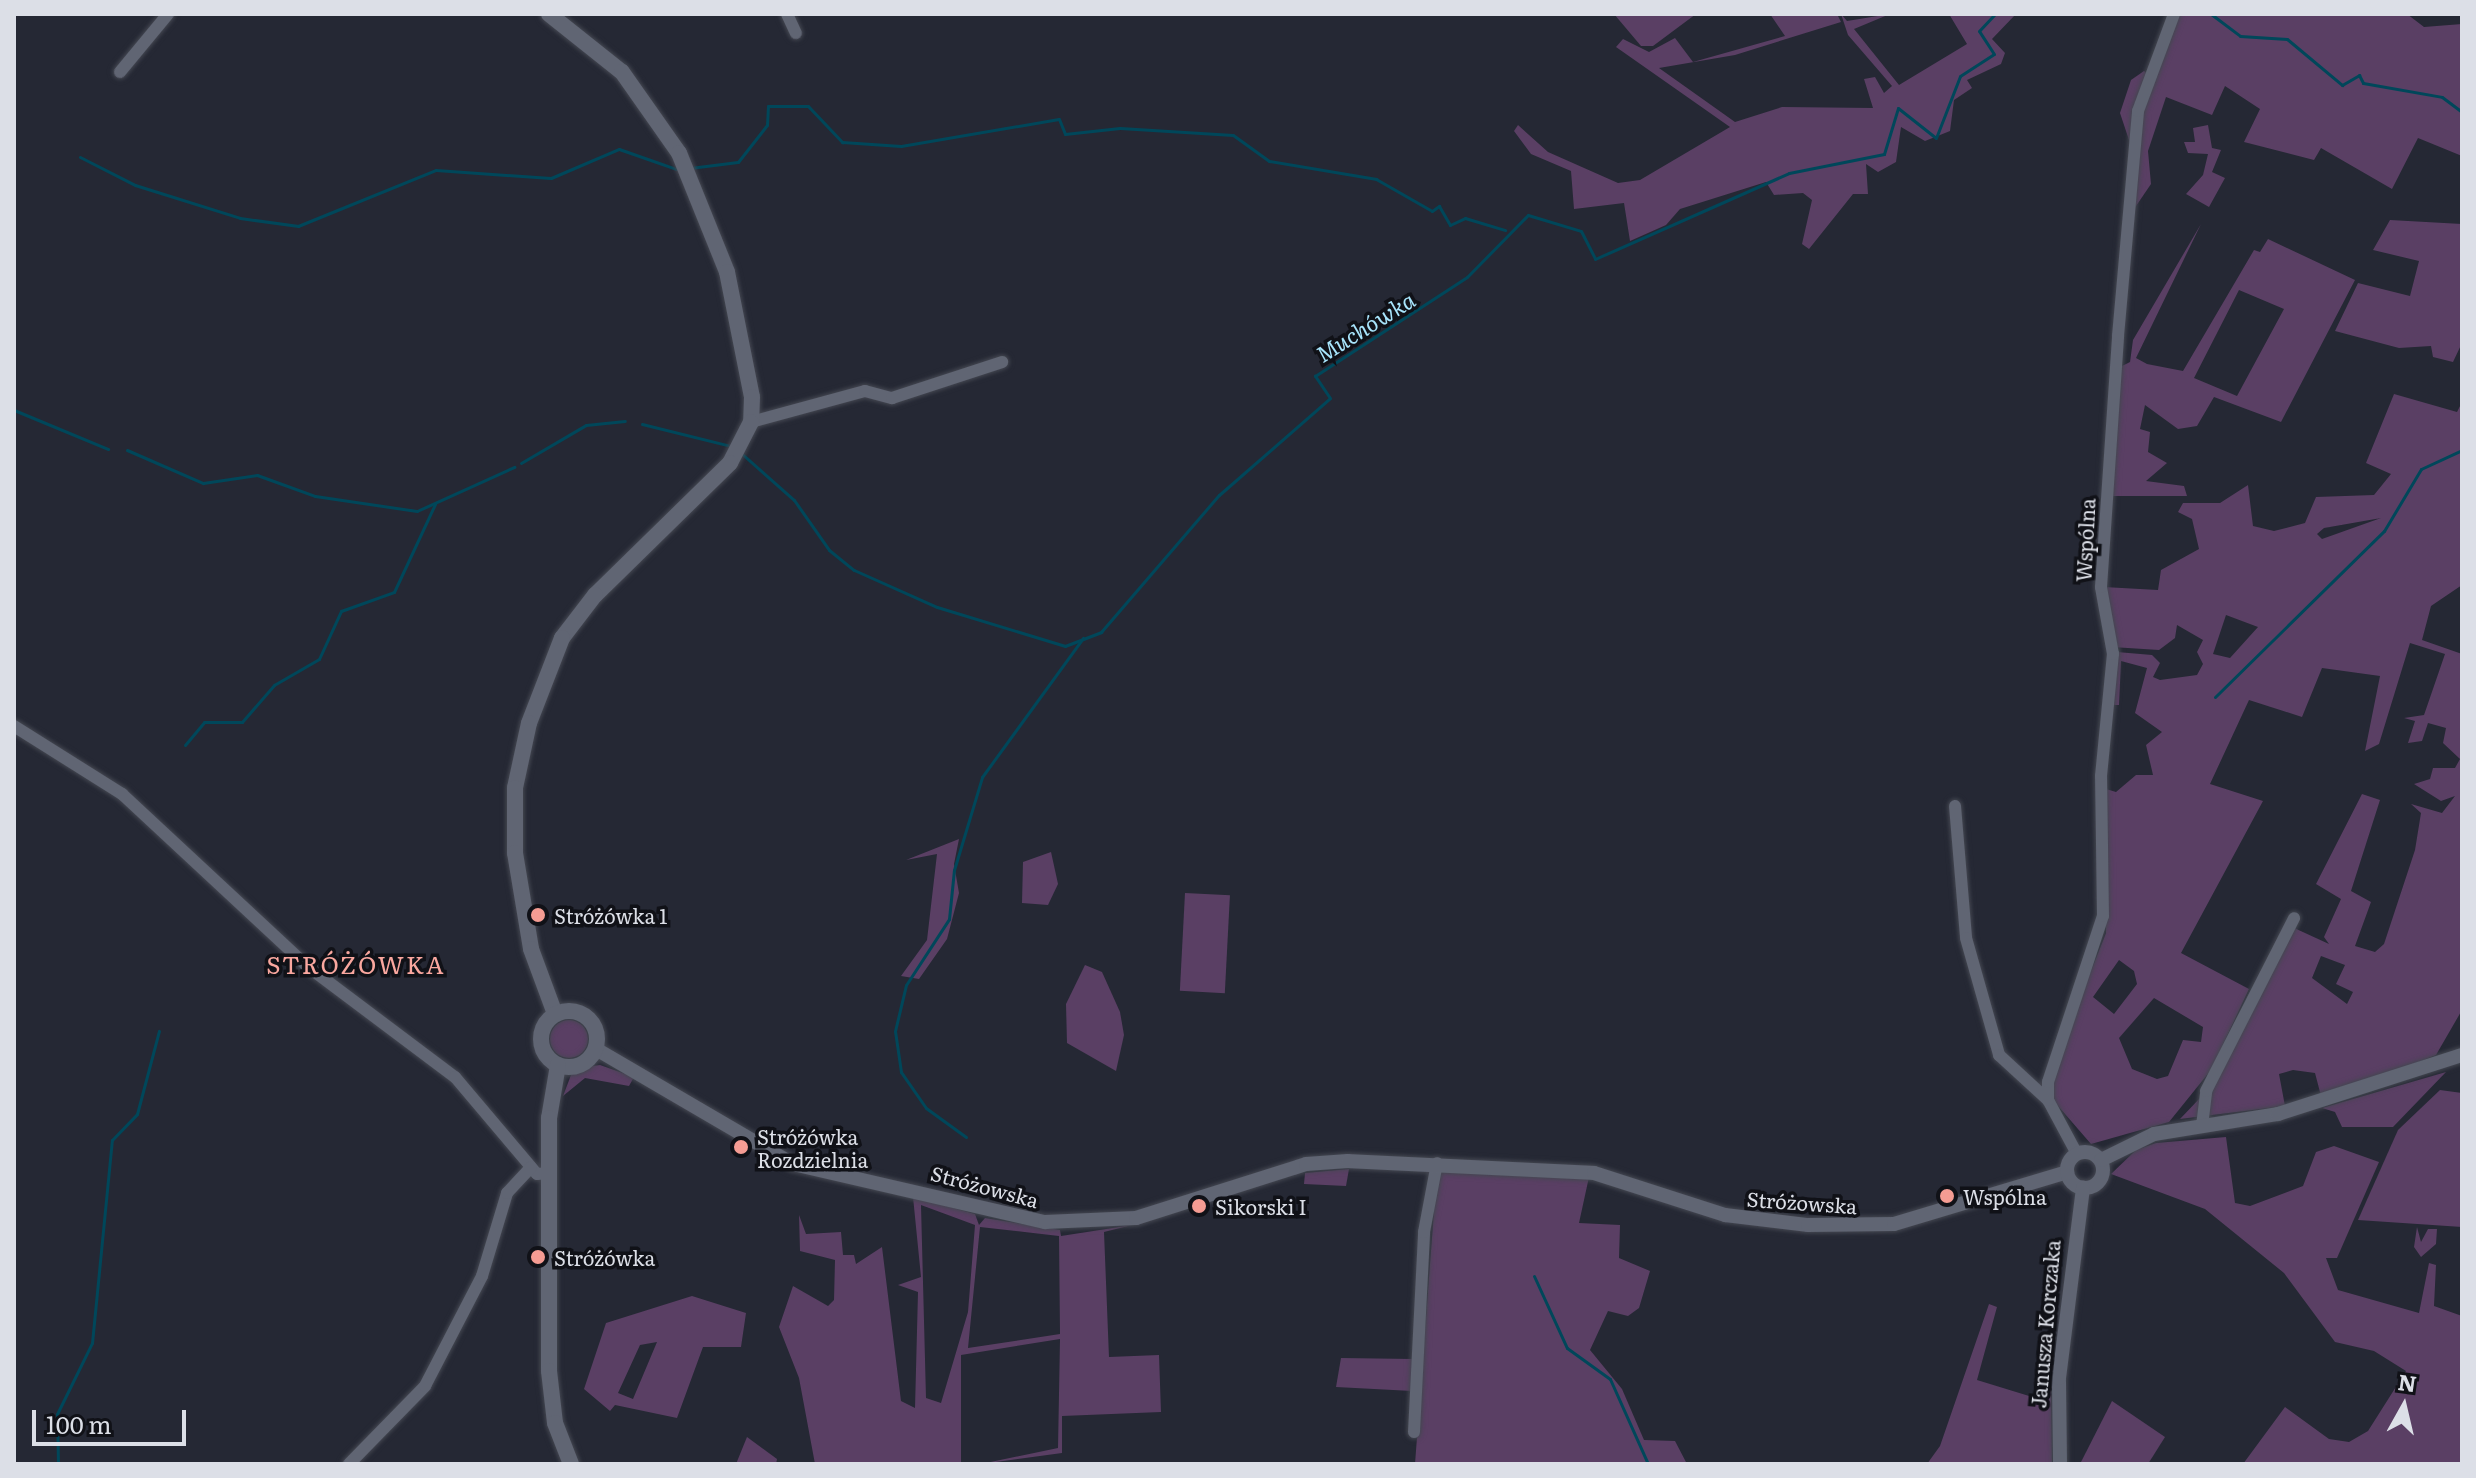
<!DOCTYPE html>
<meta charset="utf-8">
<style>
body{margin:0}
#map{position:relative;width:2476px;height:1478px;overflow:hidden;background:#252834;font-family:Literata,serif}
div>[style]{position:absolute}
.green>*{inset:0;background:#5a3f64;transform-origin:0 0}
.round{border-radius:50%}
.stream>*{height:3px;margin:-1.5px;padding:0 1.5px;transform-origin:1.5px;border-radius:1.5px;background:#00475a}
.roads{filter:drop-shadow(0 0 2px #444751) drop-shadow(0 0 2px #444751)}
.minor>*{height:12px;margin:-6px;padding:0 6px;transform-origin:6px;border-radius:6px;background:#606573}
.tertiary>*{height:14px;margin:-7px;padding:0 7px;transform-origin:7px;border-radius:7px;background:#606573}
.tertiary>.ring{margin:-7px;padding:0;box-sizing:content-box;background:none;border:14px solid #606573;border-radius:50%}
.secondary>*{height:16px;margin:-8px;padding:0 8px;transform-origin:8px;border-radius:8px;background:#606573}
.secondary>.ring{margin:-8px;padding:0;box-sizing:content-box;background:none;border:16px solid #606573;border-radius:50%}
.dots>*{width:22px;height:22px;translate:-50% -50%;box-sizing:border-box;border:4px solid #101117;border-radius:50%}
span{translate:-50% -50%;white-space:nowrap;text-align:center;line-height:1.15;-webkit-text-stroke:7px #101117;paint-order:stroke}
.street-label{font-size:20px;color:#dcdfe7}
.poi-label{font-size:20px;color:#dcdfe7}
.left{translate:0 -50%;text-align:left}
.water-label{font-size:22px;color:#a8e5fc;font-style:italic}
.quarter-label{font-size:24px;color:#faa79f;letter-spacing:2px}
.frame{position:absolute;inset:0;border:16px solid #dcdfe7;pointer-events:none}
.north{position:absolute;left:2364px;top:1366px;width:80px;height:80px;-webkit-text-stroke:6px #101117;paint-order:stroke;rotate:8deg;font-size:22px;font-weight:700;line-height:32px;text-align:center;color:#dcdfe7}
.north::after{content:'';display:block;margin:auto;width:28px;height:36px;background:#dcdfe7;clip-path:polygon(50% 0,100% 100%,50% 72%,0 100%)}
.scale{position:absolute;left:32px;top:1410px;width:154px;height:36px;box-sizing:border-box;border:4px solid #dcdfe7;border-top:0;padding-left:10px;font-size:24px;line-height:28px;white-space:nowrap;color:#dcdfe7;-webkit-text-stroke:6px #101117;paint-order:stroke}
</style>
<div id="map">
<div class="green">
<i style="clip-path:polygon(1614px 14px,1696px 14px,1653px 46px,1641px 46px)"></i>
<i style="clip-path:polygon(1770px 14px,1837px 14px,1841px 22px,1735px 55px,1659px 68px,1735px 122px,1782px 107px,1873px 108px,1864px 79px,1875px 77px,1884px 93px,1892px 86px,1848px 35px,1841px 14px,1847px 21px,1890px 14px,1854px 29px,1899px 85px,1967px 44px,1949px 14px,2016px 14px,1992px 39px,2005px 53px,2001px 64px,1967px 80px,1972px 88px,1954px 100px,1950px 131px,1925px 141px,1901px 127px,1896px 162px,1878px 172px,1866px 164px,1868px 194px,1853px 194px,1809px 249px,1802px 244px,1812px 200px,1803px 193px,1774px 195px,1766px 182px,1680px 209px,1666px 225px,1630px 241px,1624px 203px,1574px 209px,1571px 171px,1531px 154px,1514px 131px,1518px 125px,1548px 152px,1618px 183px,1640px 180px,1730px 127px,1616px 47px,1623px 39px,1649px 52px,1675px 38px,1693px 62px,1785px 36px)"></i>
<i style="clip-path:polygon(2178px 14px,2407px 14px,2424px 27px,2462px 24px,2462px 156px,2418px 138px,2392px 189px,2321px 148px,2314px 160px,2244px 142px,2260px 109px,2225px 86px,2212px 115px,2166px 97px,2148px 151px,2151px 184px,2134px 209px,2140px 116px)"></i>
<i style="clip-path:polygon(2144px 71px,2148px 74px,2132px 149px,2120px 113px,2131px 80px)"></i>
<i style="clip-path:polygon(2208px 125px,2212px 148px,2221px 150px,2212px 172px,2225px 178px,2209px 207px,2186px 194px,2203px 175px,2208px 154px,2188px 153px,2184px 142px,2195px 142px,2193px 128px)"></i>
<i style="clip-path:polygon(2390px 220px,2462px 224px,2462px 343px,2453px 362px,2433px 357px,2431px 346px,2399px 348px,2335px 331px,2358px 283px,2410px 296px,2419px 261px,2373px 250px)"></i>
<i style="clip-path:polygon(evenodd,2201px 224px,2136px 358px,2147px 364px,2183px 371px,2254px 250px,2260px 252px,2268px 239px,2355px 280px,2281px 422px,2214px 397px,2197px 426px,2178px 429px,2145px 405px,2140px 429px,2150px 432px,2148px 452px,2167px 463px,2146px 481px,2184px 486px,2187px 496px,2111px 496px,2120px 367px,2130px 362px,2133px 340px,2201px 224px,2239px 290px,2284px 309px,2237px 396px,2194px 378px,2239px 290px)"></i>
<i style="clip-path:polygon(evenodd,2394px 394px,2457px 412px,2462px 402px,2462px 585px,2431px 606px,2422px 640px,2462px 654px,2462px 1010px,2436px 1055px,2388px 1074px,2321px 1096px,2315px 1073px,2293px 1070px,2279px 1074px,2285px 1106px,2180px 1119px,2200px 1098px,2292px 927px,2329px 944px,2324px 937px,2341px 899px,2316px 884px,2362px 794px,2380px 800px,2351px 891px,2371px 902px,2355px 946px,2375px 952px,2384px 944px,2415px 850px,2421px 813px,2411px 804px,2442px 813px,2455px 796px,2441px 801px,2414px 784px,2430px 779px,2433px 768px,2455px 768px,2460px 759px,2443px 743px,2446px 728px,2428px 723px,2422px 741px,2408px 743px,2415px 721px,2404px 718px,2424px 715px,2445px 654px,2410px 643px,2379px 744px,2365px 751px,2380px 676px,2322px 668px,2302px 717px,2249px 700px,2210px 784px,2263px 801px,2181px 953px,2249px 989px,2211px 1070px,2169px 1122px,2091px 1144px,2052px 1099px,2052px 1070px,2106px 933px,2106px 789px,2116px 792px,2136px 775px,2153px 775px,2146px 745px,2162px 732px,2135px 713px,2147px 668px,2121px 661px,2119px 705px,2114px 705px,2117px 652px,2152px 655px,2160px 663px,2153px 677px,2160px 680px,2197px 675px,2203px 664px,2197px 652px,2203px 640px,2177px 625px,2175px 638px,2159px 650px,2112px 647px,2104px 587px,2158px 590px,2161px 570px,2199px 549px,2192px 519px,2178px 512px,2183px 503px,2220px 503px,2248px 485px,2253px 526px,2274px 531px,2305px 523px,2316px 497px,2374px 495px,2391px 474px,2366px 463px,2394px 394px,2381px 518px,2322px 539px,2317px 534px,2324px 528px,2381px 518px,2394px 394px,2226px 615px,2258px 627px,2230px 658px,2213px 654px,2226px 615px,2394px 394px,2321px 956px,2345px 965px,2336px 984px,2353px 992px,2347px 1004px,2312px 978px,2321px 956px,2394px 394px,2119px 960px,2134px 971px,2137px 984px,2114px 1014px,2093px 997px,2119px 960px,2394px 394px,2154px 998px,2203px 1027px,2201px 1042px,2183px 1040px,2168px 1076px,2157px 1079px,2132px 1069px,2119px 1038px,2154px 998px)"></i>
<i style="clip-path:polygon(959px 839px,954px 864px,959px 893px,947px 939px,919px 979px,901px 976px,927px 940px,937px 854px,906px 860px)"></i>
<i style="clip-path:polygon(1051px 852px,1058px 884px,1048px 905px,1022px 903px,1023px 862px)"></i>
<i style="left:1185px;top:893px;width:45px;height:98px;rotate:3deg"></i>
<i style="clip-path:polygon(1085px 965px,1102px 972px,1120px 1012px,1124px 1035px,1116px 1071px,1067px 1043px,1066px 1004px)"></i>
<i class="round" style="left:550px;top:1020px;width:38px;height:38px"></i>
<i style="clip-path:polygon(592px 1066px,600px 1065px,634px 1077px,629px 1086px,585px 1078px,563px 1096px,571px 1075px)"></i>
<i style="clip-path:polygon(2446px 1072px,2393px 1127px,2342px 1127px,2335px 1112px,2322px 1108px)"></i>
<i style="clip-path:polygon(2440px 1090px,2462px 1093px,2462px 1227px,2358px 1220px,2398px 1130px)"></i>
<i style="clip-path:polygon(2226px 1137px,2235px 1203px,2250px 1206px,2303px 1186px,2316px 1152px,2334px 1146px,2379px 1162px,2337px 1258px,2326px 1258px,2338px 1290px,2419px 1313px,2429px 1263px,2436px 1265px,2434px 1306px,2462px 1316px,2462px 1464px,2243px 1464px,2285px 1407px,2329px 1439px,2349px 1442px,2368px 1431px,2406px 1371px,2374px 1351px,2335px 1342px,2284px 1273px,2205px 1209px,2111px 1174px,2136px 1150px,2156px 1143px)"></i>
<i style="clip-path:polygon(1349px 1169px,1346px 1186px,1304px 1184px,1305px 1173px)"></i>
<i style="clip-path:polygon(1437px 1171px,1589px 1177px,1579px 1223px,1620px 1225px,1619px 1258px,1650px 1271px,1639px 1308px,1628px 1316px,1608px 1311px,1590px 1350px,1622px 1389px,1644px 1440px,1675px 1441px,1687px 1464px,1415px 1464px)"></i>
<i style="clip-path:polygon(evenodd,913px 1197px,975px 1214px,979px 1225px,985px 1218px,1060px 1230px,1061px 1236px,1132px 1225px,1104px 1232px,1109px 1357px,1159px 1355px,1161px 1412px,1062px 1416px,1062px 1453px,981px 1464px,1058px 1448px,1060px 1339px,961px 1355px,961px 1464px,815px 1464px,799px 1378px,779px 1327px,793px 1286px,828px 1306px,834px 1300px,835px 1260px,800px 1251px,799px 1215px,806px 1234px,841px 1232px,843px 1255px,854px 1255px,856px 1264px,882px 1247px,901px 1401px,915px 1408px,918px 1292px,898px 1285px,921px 1277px,913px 1197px,921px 1205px,975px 1225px,968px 1312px,941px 1403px,926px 1398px,921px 1205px,913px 1197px,980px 1227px,1059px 1236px,1060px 1334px,968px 1348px,980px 1227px)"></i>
<i style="clip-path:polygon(2417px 1227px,2421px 1242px,2428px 1229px,2437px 1229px,2436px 1244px,2421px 1257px,2414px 1247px)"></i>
<i style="clip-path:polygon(evenodd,692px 1296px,746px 1313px,741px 1347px,703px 1347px,677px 1418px,615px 1405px,610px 1411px,584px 1389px,606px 1323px,692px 1296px,657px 1342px,633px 1399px,618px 1393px,640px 1345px,657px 1342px)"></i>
<i style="clip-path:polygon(1989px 1304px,1997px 1307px,1977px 1380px,2036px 1398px,2043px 1367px,2051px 1367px,2052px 1464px,1927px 1464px,1940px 1446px)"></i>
<i style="clip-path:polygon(1341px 1358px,1413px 1359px,1412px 1391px,1336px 1387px)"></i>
<i style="clip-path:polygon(2112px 1401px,2165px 1437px,2148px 1464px,2080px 1464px)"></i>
<i style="clip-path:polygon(747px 1437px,777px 1459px,776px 1464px,736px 1464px)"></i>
</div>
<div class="stream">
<i style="left:2211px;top:14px;width:36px;rotate:37deg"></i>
<i style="left:2240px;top:36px;width:47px;rotate:3.7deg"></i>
<i style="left:2287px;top:39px;width:72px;rotate:39.9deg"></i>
<i style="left:2342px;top:85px;width:20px;rotate:-30deg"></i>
<i style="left:2359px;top:75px;width:9px;rotate:63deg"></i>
<i style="left:2363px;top:83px;width:80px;rotate:10deg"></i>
<i style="left:2442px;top:97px;width:25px;rotate:37deg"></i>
<i style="left:80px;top:157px;width:62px;rotate:27deg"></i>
<i style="left:135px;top:185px;width:110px;rotate:17.4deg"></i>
<i style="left:240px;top:218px;width:59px;rotate:7.9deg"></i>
<i style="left:298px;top:226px;width:149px;rotate:-22.1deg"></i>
<i style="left:436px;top:170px;width:115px;rotate:4deg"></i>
<i style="left:551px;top:178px;width:74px;rotate:-23.1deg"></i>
<i style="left:619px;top:149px;width:64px;rotate:19.3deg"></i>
<i style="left:690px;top:168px;width:48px;rotate:-7.1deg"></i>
<i style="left:738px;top:162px;width:47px;rotate:-51.9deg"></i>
<i style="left:767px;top:125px;width:19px;rotate:-87deg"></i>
<i style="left:768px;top:106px;width:40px"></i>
<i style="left:808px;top:106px;width:50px;rotate:46.6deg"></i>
<i style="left:842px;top:142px;width:59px;rotate:3.9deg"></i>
<i style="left:901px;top:146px;width:160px;rotate:-9.7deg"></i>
<i style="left:1059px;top:119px;width:16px;rotate:68deg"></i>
<i style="left:1065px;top:134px;width:55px;rotate:-6.2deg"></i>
<i style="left:1120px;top:128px;width:113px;rotate:3.5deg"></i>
<i style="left:1233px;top:135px;width:44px;rotate:35.8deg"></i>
<i style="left:1269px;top:161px;width:109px;rotate:9.5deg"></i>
<i style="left:1376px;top:179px;width:64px;rotate:29.7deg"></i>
<i style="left:1432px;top:211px;width:9px;rotate:-36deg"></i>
<i style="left:1439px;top:206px;width:22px;rotate:60deg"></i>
<i style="left:1450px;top:225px;width:17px;rotate:-25deg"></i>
<i style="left:1465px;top:218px;width:42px;rotate:16.7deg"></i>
<i style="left:14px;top:410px;width:102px;rotate:22.5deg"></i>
<i style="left:642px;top:424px;width:92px;rotate:13.9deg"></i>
<i style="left:127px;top:450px;width:83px;rotate:23.5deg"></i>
<i style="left:203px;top:483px;width:55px;rotate:-8.4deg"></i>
<i style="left:257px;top:475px;width:62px;rotate:19.9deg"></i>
<i style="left:315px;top:496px;width:103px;rotate:8.4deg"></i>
<i style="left:417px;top:511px;width:107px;rotate:-24.4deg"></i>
<i style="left:741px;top:453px;width:71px;rotate:41.6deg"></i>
<i style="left:794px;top:500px;width:61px;rotate:55deg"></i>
<i style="left:829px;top:550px;width:32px;rotate:39deg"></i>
<i style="left:854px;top:570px;width:91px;rotate:24deg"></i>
<i style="left:937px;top:607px;width:134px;rotate:16.9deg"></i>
<i style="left:1065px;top:646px;width:39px;rotate:-21deg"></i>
<i style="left:1101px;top:632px;width:181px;rotate:-49.3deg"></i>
<i style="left:1219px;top:495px;width:147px;rotate:-41.1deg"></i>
<i style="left:1330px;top:398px;width:27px;rotate:-124deg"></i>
<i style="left:1315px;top:376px;width:181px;rotate:-33.1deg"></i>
<i style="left:1467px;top:277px;width:87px;rotate:-45.5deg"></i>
<i style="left:1528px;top:215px;width:55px;rotate:16.8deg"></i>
<i style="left:1581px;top:231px;width:31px;rotate:63deg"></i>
<i style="left:1595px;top:259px;width:212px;rotate:-23.9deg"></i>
<i style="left:1789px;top:173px;width:97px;rotate:-11.3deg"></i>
<i style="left:1884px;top:154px;width:48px;rotate:-73.1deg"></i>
<i style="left:1898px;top:108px;width:48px;rotate:38.3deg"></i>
<i style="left:1936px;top:138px;width:66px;rotate:-68.8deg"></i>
<i style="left:1960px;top:76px;width:40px;rotate:-32.9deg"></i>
<i style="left:1994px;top:54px;width:27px;rotate:-123deg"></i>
<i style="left:1979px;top:31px;width:23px;rotate:-47deg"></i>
<i style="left:521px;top:463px;width:75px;rotate:-30.3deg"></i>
<i style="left:586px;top:425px;width:39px;rotate:-6deg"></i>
<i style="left:2215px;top:697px;width:237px;rotate:-44.5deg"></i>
<i style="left:2384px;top:531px;width:72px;rotate:-59.2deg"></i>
<i style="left:2421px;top:469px;width:45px;rotate:-24.9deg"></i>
<i style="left:185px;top:745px;width:30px;rotate:-50deg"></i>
<i style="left:204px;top:722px;width:38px"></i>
<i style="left:242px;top:722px;width:49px;rotate:-49.1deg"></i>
<i style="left:274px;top:685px;width:52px;rotate:-30deg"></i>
<i style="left:319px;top:659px;width:53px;rotate:-65.4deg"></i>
<i style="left:341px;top:611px;width:56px;rotate:-19.7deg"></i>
<i style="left:394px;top:592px;width:97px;rotate:-65deg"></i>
<i style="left:966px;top:1137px;width:49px;rotate:-144.1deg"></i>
<i style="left:926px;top:1108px;width:44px;rotate:-124.8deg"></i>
<i style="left:901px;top:1072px;width:41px;rotate:-98.3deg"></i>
<i style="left:895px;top:1031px;width:47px;rotate:-76.6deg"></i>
<i style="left:906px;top:985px;width:79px;rotate:-56.9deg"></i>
<i style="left:949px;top:919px;width:49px;rotate:-84.2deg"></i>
<i style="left:954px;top:870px;width:97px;rotate:-73.2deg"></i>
<i style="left:982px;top:777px;width:172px;rotate:-54deg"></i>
<i style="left:1534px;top:1276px;width:79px;rotate:65.4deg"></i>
<i style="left:1567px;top:1348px;width:53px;rotate:35.8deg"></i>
<i style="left:1610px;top:1379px;width:93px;rotate:65.9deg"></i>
<i style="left:58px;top:1464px;width:50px;rotate:-91.1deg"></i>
<i style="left:57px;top:1414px;width:79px;rotate:-63.8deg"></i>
<i style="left:92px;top:1343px;width:204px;rotate:-84.4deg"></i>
<i style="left:112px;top:1140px;width:36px;rotate:-46deg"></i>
<i style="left:137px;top:1114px;width:86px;rotate:-75.2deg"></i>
</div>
<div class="roads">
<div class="minor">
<i style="left:787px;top:14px;width:21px;rotate:65deg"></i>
<i style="left:120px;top:72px;width:75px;rotate:-50.4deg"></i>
<i style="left:751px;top:422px;width:118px;rotate:-15.2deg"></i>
<i style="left:865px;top:391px;width:28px;rotate:15deg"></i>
<i style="left:892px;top:398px;width:116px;rotate:-18.1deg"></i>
<i style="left:14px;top:726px;width:128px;rotate:32.2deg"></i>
<i style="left:122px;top:794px;width:253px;rotate:42.9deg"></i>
<i style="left:307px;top:966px;width:185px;rotate:36.9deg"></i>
<i style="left:455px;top:1077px;width:127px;rotate:49.8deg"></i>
<i style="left:537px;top:1174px;width:12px;rotate:-5deg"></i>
<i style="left:1955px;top:806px;width:132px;rotate:85.2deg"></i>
<i style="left:1966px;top:938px;width:122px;rotate:74.2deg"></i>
<i style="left:1999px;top:1055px;width:67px;rotate:42.6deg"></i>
<i style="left:2202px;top:1126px;width:35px;rotate:-83deg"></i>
<i style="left:2206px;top:1091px;width:194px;rotate:-63deg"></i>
<i style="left:2077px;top:1154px;width:61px;rotate:-118.2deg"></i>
<i style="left:2048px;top:1100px;width:18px;rotate:-90deg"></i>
<i style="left:2048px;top:1082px;width:175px;rotate:-71.7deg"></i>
<i style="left:2103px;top:916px;width:140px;rotate:-90.8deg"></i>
<i style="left:2101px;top:776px;width:123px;rotate:-84.4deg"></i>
<i style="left:2113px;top:654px;width:68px;rotate:-100.2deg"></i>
<i style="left:2101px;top:587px;width:252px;rotate:-86.1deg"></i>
<i style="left:2118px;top:336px;width:226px;rotate:-84.9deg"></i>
<i style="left:2138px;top:111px;width:103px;rotate:-69.6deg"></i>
<i style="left:1414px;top:1432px;width:200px;rotate:-87.1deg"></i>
<i style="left:1424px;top:1232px;width:70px;rotate:-79.3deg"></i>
<i style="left:349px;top:1464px;width:109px;rotate:-45.7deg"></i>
<i style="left:425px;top:1386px;width:124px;rotate:-62.6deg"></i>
<i style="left:482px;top:1276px;width:87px;rotate:-73.2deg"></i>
<i style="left:507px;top:1193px;width:35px;rotate:-47deg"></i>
</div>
<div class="tertiary">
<i style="left:596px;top:1049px;width:228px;rotate:30.3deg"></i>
<i style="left:793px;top:1164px;width:259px;rotate:13deg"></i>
<i style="left:1045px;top:1222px;width:91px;rotate:-2.5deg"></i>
<i style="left:1136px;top:1218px;width:178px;rotate:-17.6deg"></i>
<i style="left:1306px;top:1164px;width:42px;rotate:-4.1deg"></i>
<i style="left:1348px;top:1161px;width:246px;rotate:2.8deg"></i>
<i style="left:1594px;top:1173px;width:138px;rotate:17.8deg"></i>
<i style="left:1725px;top:1215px;width:84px;rotate:6.9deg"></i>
<i style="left:1808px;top:1225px;width:86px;rotate:-0.7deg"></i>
<i style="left:1894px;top:1224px;width:181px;rotate:-16.7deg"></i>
<i class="ring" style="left:2067px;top:1152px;width:22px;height:22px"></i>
<i style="left:2101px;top:1160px;width:59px;rotate:-26.1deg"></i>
<i style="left:2154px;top:1134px;width:126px;rotate:-9.2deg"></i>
<i style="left:2278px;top:1114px;width:193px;rotate:-17.8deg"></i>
<i style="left:2060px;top:1464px;width:86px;rotate:-90.7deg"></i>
<i style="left:2059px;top:1378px;width:192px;rotate:-82.8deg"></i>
</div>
<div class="secondary">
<i style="left:549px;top:14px;width:93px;rotate:38.5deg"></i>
<i style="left:622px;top:72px;width:99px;rotate:54.9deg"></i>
<i style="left:679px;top:153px;width:128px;rotate:68deg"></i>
<i style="left:727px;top:272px;width:127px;rotate:78.7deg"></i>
<i style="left:752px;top:397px;width:25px;rotate:92deg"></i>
<i style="left:751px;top:422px;width:46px;rotate:117.1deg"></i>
<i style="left:730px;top:463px;width:189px;rotate:135.6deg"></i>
<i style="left:595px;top:595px;width:54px;rotate:127.5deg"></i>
<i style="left:562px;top:638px;width:91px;rotate:111.2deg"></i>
<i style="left:529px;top:723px;width:66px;rotate:102.2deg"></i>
<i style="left:515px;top:788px;width:65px;rotate:90deg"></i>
<i style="left:515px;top:853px;width:97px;rotate:80.5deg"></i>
<i style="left:531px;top:949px;width:69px;rotate:69.7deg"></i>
<i class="ring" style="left:541px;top:1011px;width:40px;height:40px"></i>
<i style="left:558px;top:1065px;width:54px;rotate:99.6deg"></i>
<i style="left:549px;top:1118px;width:253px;rotate:90deg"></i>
<i style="left:549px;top:1371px;width:52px;rotate:83.4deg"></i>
<i style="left:555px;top:1423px;width:44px;rotate:68.7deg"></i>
</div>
</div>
<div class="dots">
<i style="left:538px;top:915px;background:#f59c93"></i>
<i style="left:741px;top:1147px;background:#f59c93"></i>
<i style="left:1947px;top:1196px;background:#f59c93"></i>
<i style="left:1199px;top:1206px;background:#f59c93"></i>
<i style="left:538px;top:1257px;background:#f59c93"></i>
</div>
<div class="street-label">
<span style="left:2085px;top:540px;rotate:-87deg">Wspólna</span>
<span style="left:985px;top:1186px;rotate:15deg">Stróżowska</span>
<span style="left:1802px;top:1202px;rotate:4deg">Stróżowska</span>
<span style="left:2045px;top:1324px;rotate:-85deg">Janusza Korczaka</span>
</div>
<div class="poi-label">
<span class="left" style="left:554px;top:915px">Stróżówka 1</span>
<span class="left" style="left:757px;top:1148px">Stróżówka<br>Rozdzielnia</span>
<span class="left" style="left:1963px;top:1196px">Wspólna</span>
<span class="left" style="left:1215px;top:1206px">Sikorski I</span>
<span class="left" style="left:554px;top:1257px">Stróżówka</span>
</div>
<div class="water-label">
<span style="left:1365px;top:326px;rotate:-32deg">Muchówka</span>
</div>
<div class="quarter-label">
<span style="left:356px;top:964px">STRÓŻÓWKA</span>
</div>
<div class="frame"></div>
<div class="north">N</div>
<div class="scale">100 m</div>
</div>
